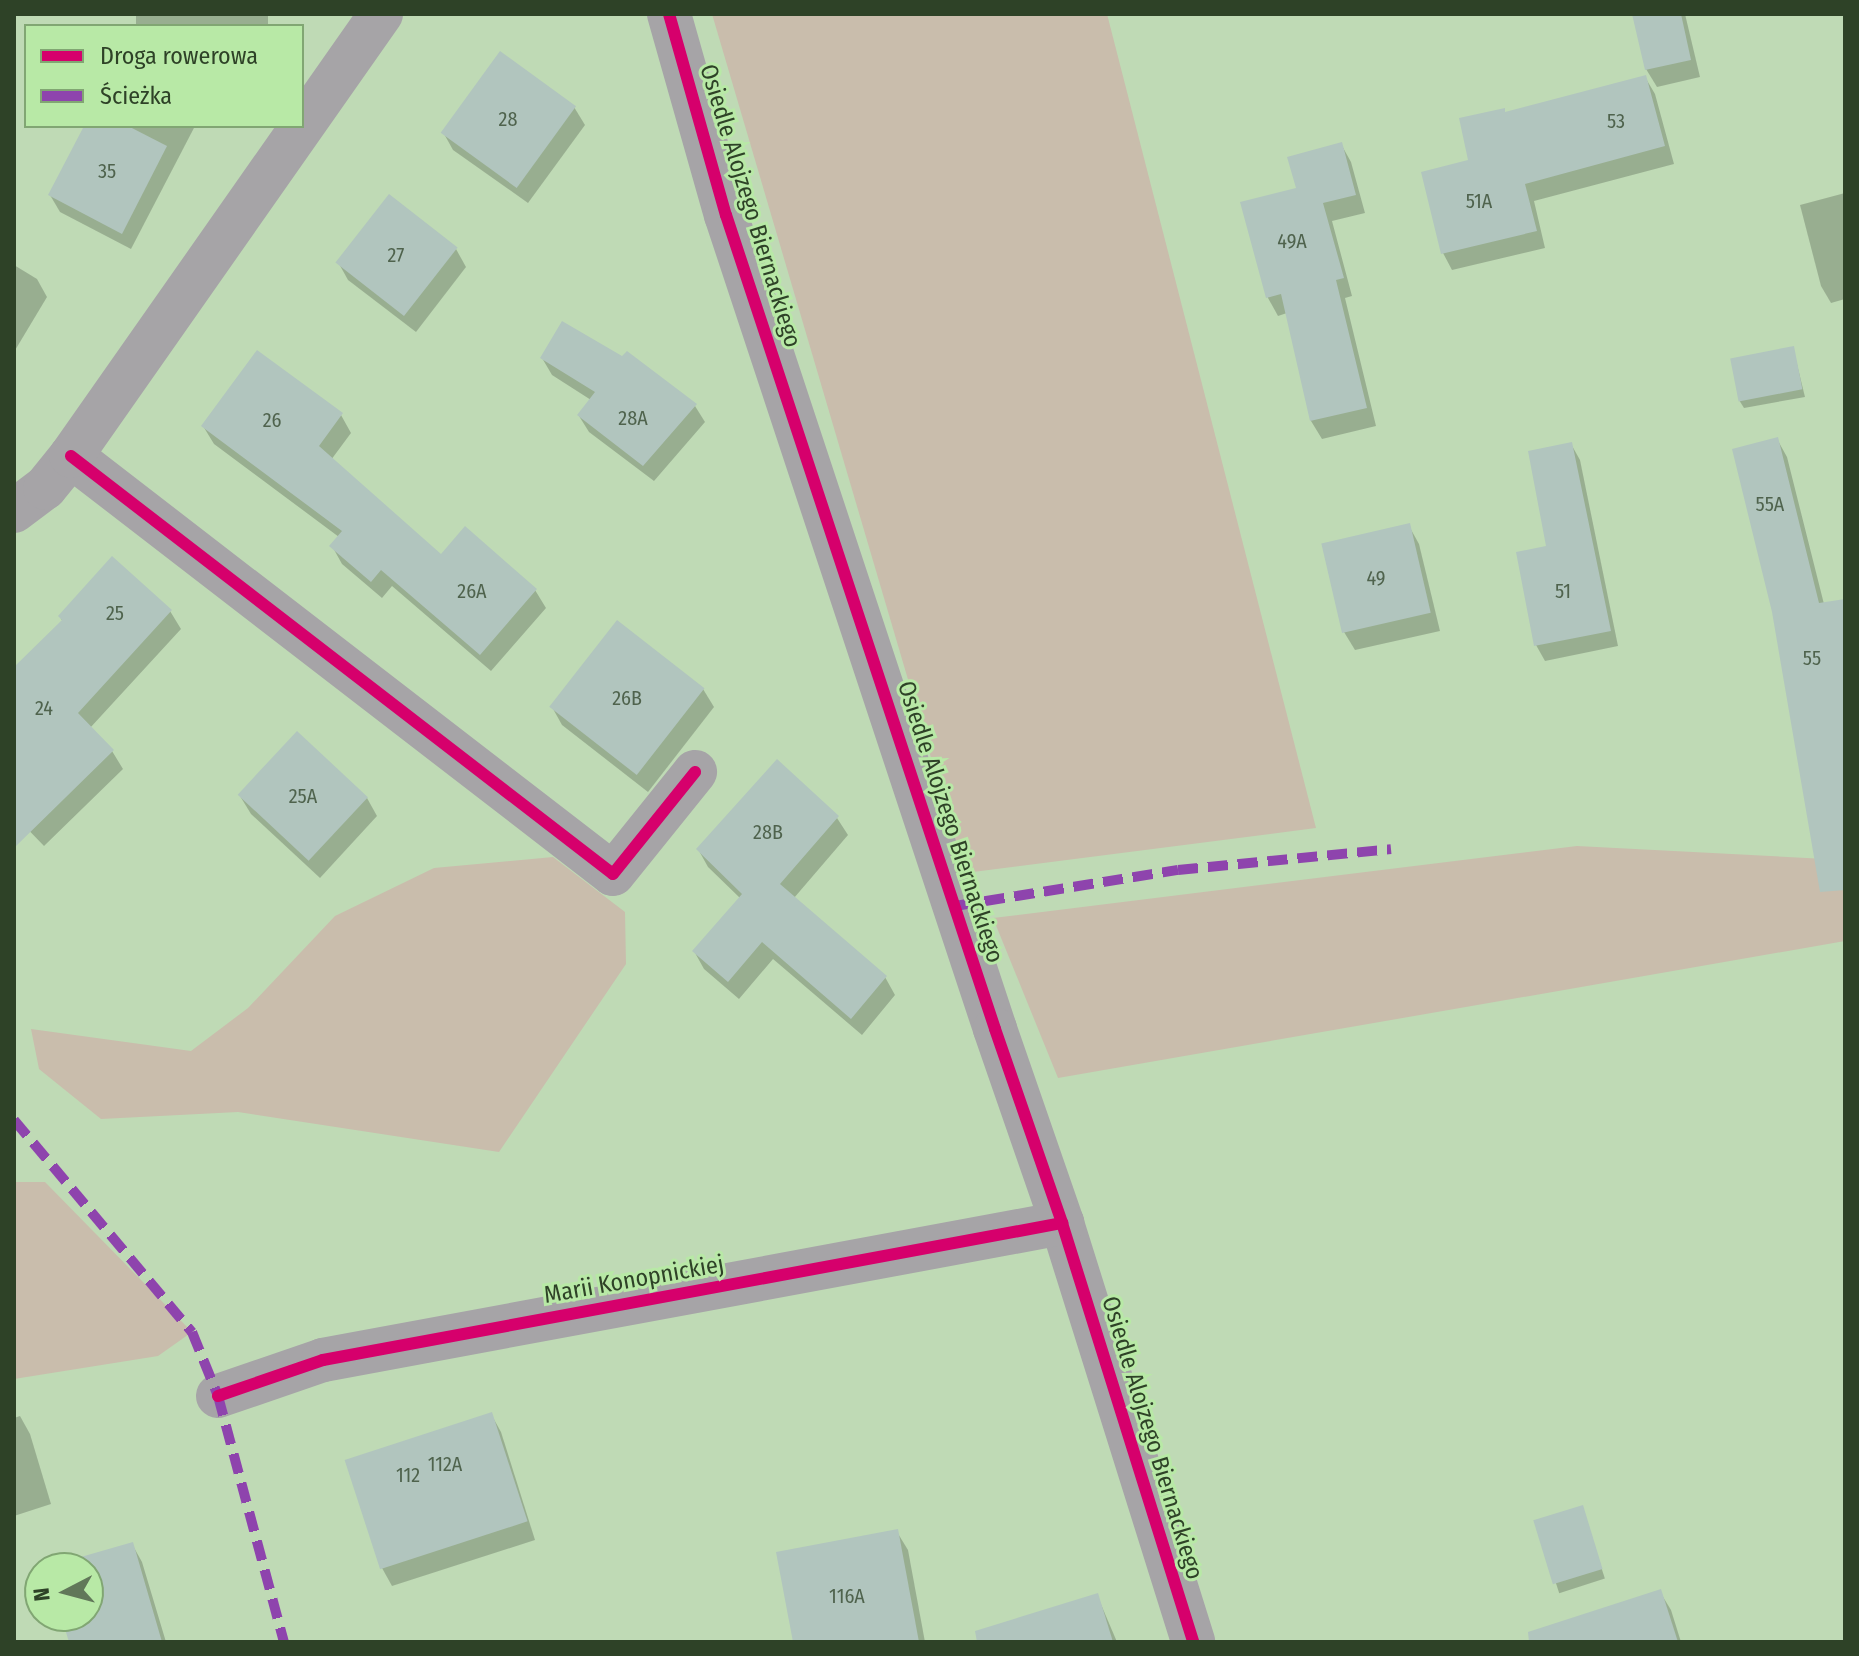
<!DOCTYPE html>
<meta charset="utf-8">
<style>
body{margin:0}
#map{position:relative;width:1859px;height:1656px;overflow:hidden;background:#bfdab5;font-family:"Fira Sans Condensed",sans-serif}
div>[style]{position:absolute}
.green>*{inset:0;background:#c9bdac}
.shadow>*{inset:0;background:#0003;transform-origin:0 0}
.building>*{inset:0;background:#b1c5be;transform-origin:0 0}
.street>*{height:44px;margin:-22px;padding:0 22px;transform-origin:22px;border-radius:22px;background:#a6a4a7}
.quiet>*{height:10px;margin-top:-5px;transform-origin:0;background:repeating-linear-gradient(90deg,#8e44ad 0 20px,transparent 0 30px)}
.cycleway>*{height:12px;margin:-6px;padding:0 6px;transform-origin:6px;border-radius:6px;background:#d6006c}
span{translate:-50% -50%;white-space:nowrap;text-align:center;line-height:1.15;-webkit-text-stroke:6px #b8e9a6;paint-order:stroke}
.number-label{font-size:20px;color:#4f634d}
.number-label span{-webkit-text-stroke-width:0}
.street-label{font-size:24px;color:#2e4227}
.frame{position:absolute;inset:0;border:16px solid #2e4227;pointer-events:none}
.legend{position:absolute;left:24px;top:24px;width:280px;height:104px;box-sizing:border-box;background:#b8e9a6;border:2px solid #81a673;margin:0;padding:10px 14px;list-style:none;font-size:24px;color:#2e4227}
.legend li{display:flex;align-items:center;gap:16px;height:40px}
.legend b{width:40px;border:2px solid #81a673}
.north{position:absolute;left:24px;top:1552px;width:80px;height:80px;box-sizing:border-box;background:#b8e9a6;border:2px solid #81a673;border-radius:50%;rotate:264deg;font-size:22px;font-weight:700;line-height:32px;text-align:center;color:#2e4227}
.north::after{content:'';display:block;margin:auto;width:28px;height:36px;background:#617759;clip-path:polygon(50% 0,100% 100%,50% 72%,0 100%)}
</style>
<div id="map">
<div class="green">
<i style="clip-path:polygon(712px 14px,1107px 14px,1316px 828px,965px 873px)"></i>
<i style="clip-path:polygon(1577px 846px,1845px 860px,1845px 941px,1058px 1078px,993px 918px)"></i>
<i style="clip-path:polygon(553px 857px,625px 912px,626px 964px,499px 1152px,238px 1112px,101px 1119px,39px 1069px,31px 1029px,191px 1051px,248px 1008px,335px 916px,434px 868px)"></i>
<i style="clip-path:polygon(14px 1182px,45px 1182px,192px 1332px,158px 1356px,14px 1379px)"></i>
</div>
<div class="shadow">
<i style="left:136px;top:14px;width:132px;height:13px"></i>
<i style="clip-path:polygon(1634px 14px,1685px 14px,1700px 77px,1657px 87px,1646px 69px)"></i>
<i style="clip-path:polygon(1645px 77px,1655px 94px,1674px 164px,1534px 201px,1545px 248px,1452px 270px,1443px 253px,1471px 162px,1506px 114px)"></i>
<i style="clip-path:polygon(574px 107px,585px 125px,528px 203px,453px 150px,443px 132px)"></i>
<i style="clip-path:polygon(86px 126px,195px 126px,131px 249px,60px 212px,50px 195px)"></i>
<i style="clip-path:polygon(1341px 144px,1351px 162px,1365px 213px,1332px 221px,1352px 296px,1345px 298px,1376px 426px,1322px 439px,1311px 421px,1287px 313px,1278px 316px,1268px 298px,1243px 204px,1298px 189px)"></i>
<i style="clip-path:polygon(1845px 193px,1845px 299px,1831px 303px,1821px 286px,1800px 205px)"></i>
<i style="clip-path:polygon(456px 249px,466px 267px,416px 332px,348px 280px,338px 262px)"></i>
<i style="clip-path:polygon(14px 265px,37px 279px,47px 297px,14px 352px)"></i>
<i style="clip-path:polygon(1793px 348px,1805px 397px,1744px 408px,1739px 400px)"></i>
<i style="clip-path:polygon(542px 358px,695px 406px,705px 422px,654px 481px,589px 432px,579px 416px,591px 400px,552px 375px)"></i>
<i style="clip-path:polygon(341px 415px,351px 433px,331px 460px,441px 557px,535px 590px,546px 608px,491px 671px,392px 586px,382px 598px,342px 564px,332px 546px,339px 537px,214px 444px,203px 426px)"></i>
<i style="clip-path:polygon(1777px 439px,1787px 457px,1824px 604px,1845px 601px,1845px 829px)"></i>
<i style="clip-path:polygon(1571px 444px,1580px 460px,1618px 646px,1545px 661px,1536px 645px,1549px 547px)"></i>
<i style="clip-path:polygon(1409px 526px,1419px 544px,1440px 631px,1355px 650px,1344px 632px,1324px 545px)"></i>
<i style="clip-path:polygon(170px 611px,181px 629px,90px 728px,112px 751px,123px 769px,44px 846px,14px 815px,14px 670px,63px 622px,60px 617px)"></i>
<i style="clip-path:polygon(703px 689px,714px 707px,648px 792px,562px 725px,552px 707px)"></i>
<i style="clip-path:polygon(240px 796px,367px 798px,377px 816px,320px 878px,251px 814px)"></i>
<i style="clip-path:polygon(837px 818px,848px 835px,794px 898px,885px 977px,895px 995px,862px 1035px,773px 959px,739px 999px,704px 969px,694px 951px,740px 898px,708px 867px,698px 849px)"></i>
<i style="clip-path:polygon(491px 1414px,501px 1432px,535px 1540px,392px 1586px,382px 1568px)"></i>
<i style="clip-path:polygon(20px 1416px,30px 1434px,51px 1504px,14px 1516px,14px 1418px)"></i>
<i style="left:1582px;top:1508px;width:74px;height:48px;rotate:72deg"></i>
<i style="clip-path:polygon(897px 1532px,908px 1550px,925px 1642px,795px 1642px)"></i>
<i style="clip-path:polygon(132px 1544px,142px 1562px,166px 1642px,71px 1642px,63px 1616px,88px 1616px,88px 1568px,51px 1568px)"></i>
<i style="clip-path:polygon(1660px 1592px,1671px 1610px,1681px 1642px,1601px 1642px)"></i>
<i style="clip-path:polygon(1097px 1595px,1117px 1642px,1035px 1642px)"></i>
</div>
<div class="building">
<i style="clip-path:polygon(1632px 14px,1681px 14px,1691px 60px,1645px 70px)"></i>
<i style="left:500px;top:51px;width:94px;height:101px;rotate:36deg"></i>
<i style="clip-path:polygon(1646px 75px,1665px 146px,1525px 184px,1537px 231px,1441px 254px,1421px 172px,1468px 160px,1459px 118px,1505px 108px,1505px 112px)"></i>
<i style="clip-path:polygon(84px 126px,128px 126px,167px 146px,122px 234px,48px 195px)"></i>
<i style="clip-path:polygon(1342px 142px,1356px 195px,1323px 203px,1344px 278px,1336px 280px,1367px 408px,1310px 421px,1281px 294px,1266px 298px,1240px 202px,1296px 188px,1287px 157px)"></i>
<i style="left:389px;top:194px;width:87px;height:87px;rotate:38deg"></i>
<i style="clip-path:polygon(562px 321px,622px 356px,627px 351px,697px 404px,643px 466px,577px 415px,595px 392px,540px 358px)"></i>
<i style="left:1794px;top:346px;width:44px;height:65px;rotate:79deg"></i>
<i style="clip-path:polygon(257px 350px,343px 413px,319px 446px,441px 554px,465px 526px,537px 589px,480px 655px,381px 570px,371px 582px,329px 546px,342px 531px,201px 426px)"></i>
<i style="clip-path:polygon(1778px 437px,1819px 603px,1845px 599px,1845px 890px,1820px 892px,1772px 612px,1732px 449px)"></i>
<i style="clip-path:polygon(1572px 442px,1611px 631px,1534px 646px,1516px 552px,1546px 546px,1528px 451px)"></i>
<i style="left:1410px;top:523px;width:92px;height:91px;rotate:77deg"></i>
<i style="clip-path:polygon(112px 556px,172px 610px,78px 713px,114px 750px,14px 848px,14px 667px,62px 620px,58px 616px)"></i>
<i style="left:617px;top:620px;width:111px;height:110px;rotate:38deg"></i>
<i style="left:297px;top:731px;width:97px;height:87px;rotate:43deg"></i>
<i style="clip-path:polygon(777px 759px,839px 816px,780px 884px,887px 976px,851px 1019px,762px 942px,728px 982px,692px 951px,742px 894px,696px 849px)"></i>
<i style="left:492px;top:1412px;width:115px;height:155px;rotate:72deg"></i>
<i style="left:1583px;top:1505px;width:67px;height:52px;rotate:73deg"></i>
<i style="clip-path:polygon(898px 1529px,919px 1642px,793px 1642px,776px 1552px)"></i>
<i style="clip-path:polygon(133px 1542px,162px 1642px,69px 1642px,61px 1616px,88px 1616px,88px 1568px,46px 1567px)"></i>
<i style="clip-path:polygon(1661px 1589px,1678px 1642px,1529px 1642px,1528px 1632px)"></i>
<i style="clip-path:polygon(1098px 1593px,1113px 1642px,977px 1642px,975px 1631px)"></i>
</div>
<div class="street">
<i style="left:669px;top:14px;width:209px;rotate:74.2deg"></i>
<i style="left:726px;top:215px;width:857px;rotate:71.71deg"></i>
<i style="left:995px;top:1029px;width:205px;rotate:70.9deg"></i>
<i style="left:1062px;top:1223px;width:439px;rotate:72.6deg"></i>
<i style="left:71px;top:456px;width:684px;rotate:37.64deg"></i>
<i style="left:613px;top:874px;width:131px;rotate:-51.2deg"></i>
<i style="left:14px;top:511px;width:39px;rotate:-37deg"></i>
<i style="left:45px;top:488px;width:41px;rotate:-50.9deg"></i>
<i style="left:71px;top:456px;width:540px;rotate:-54.96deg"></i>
<i style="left:218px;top:1396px;width:111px;rotate:-18.9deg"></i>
<i style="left:323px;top:1360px;width:752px;rotate:-10.5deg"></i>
</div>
<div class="quiet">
<i style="left:955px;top:906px;width:226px;rotate:-9.2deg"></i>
<i style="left:1178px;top:870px;width:214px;rotate:-5.6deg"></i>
<i style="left:14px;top:1120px;width:277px;rotate:50deg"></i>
<i style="left:192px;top:1332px;width:69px;rotate:67.9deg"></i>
<i style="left:218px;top:1396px;width:255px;rotate:75deg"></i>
</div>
<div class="cycleway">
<i style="left:669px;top:14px;width:209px;rotate:74.2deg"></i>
<i style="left:726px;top:215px;width:857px;rotate:71.71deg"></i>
<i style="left:995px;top:1029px;width:205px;rotate:70.9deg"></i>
<i style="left:1062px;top:1223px;width:439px;rotate:72.6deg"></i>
<i style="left:71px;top:456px;width:684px;rotate:37.64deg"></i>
<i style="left:613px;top:874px;width:131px;rotate:-51.2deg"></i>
<i style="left:218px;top:1396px;width:111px;rotate:-18.9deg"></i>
<i style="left:323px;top:1360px;width:752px;rotate:-10.5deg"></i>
</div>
<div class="number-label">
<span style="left:508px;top:119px">28</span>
<span style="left:1616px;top:121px">53</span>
<span style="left:107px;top:171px">35</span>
<span style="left:1479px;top:201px">51A</span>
<span style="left:1292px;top:241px">49A</span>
<span style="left:396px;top:255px">27</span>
<span style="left:633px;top:418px">28A</span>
<span style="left:272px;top:420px">26</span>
<span style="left:1770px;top:504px">55A</span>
<span style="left:1376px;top:578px">49</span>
<span style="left:472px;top:591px">26A</span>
<span style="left:1563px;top:591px">51</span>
<span style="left:115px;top:613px">25</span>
<span style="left:1812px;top:658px">55</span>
<span style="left:627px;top:698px">26B</span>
<span style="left:44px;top:708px">24</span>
<span style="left:303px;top:796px">25A</span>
<span style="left:768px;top:832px">28B</span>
<span style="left:445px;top:1464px">112A</span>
<span style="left:408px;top:1475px">112</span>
<span style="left:847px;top:1596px">116A</span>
</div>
<div class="street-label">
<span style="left:750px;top:206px;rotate:73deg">Osiedle Alojzego Biernackiego</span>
<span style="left:950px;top:822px;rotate:72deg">Osiedle Alojzego Biernackiego</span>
<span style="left:634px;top:1280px;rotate:-10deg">Marii Konopnickiej</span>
<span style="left:1152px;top:1438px;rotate:73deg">Osiedle Alojzego Biernackiego</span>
</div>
<div class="frame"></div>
<ul class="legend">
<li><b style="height:10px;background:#d6006c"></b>Droga rowerowa</li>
<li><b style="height:10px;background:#8e44ad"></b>Ścieżka</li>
</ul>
<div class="north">N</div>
</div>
